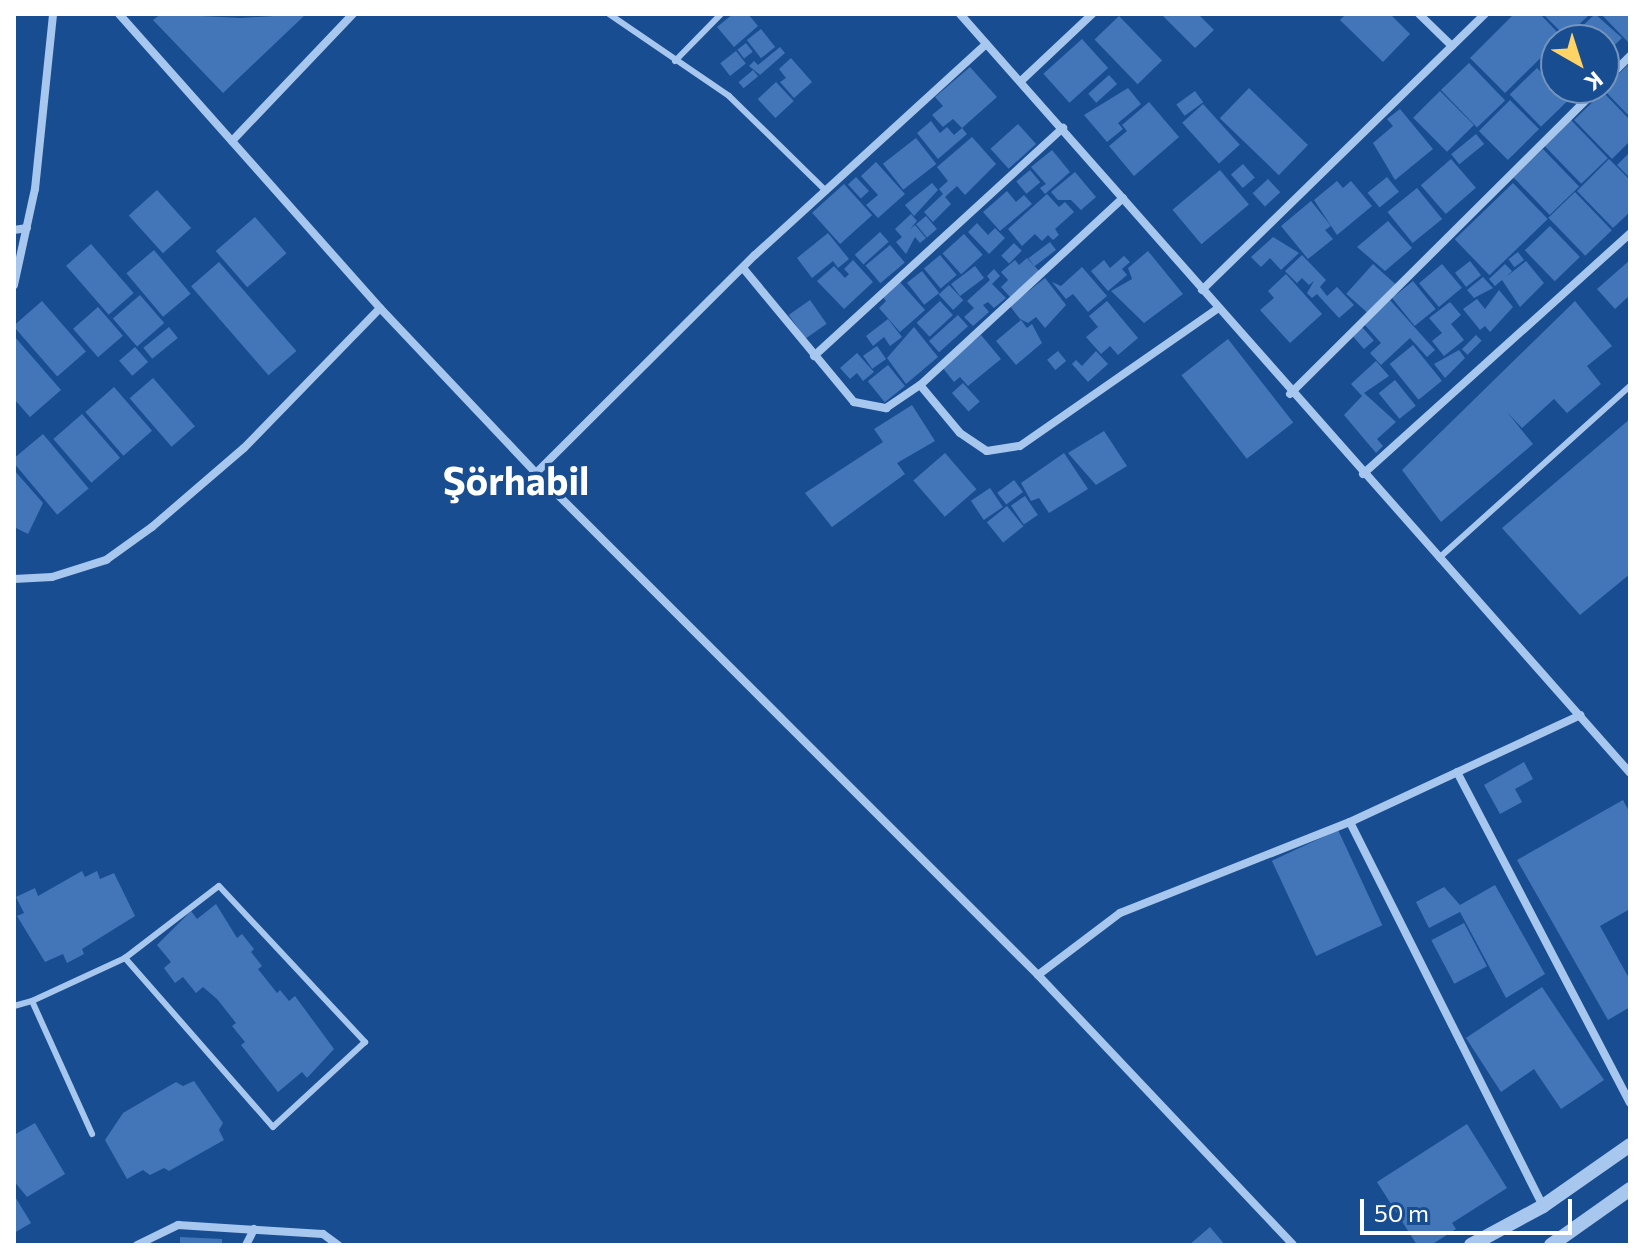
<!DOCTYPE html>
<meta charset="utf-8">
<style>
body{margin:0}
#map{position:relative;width:1644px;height:1259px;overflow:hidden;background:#194d91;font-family:Commissioner,sans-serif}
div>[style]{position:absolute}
.building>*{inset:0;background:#4276b9;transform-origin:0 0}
.service>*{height:6px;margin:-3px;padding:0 3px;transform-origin:3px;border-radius:3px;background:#a7c7ef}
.minor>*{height:8px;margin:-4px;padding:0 4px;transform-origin:4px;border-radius:4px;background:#a7c7ef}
.tertiary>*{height:14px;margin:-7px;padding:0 7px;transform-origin:7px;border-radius:7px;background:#a7c7ef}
span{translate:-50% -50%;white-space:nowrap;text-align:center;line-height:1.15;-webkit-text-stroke:7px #194d91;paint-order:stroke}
.district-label{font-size:38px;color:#fff;font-weight:700}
.frame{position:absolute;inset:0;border:16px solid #fff;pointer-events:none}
.north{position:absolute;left:1540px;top:24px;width:80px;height:80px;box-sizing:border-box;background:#194d91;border:2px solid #7594bd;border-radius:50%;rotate:141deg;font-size:22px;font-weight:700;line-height:32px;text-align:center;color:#fff}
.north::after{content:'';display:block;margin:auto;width:28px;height:36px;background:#ffd365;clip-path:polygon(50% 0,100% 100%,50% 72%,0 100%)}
.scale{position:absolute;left:1360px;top:1199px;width:212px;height:36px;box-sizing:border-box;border:4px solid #fff;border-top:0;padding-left:10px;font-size:24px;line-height:28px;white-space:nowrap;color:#fff;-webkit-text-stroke:6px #194d91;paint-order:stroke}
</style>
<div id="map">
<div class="building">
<i style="clip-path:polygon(161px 14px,241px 18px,306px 14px,223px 93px,153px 20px)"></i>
<i style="clip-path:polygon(733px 14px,748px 14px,758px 26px,734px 47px,717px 27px)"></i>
<i style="clip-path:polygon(1161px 14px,1198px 14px,1214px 30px,1195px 48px)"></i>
<i style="clip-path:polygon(1346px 14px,1390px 14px,1410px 34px,1383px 62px,1340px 20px)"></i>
<i style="clip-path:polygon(1514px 14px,1540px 14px,1562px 37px,1505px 93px,1470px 58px)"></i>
<i style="clip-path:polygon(1543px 14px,1590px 14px,1566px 37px)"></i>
<i style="clip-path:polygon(1595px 14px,1622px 38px,1604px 55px,1604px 40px,1568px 40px)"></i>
<i style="clip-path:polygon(1601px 14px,1630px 14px,1630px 44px)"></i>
<i style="left:1119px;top:16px;width:62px;height:34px;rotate:46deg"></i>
<i style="left:761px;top:29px;width:23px;height:18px;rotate:52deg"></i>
<i style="left:1082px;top:39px;width:39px;height:52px;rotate:48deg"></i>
<i style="left:746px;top:43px;width:11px;height:11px;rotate:52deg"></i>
<i style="clip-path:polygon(780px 47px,785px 53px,760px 75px,749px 66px,754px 61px,758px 65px)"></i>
<i style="left:736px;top:51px;width:16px;height:20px;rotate:52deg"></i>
<i style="clip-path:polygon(1556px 51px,1556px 83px,1540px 67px)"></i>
<i style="clip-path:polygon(791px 58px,812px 82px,794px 98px,780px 82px,786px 78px,779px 69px)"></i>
<i style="left:1469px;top:63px;width:52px;height:39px;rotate:46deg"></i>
<i style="clip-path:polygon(1630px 63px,1630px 117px,1603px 89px)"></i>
<i style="clip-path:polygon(970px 67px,997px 97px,962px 128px,953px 119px,943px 127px,932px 115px,943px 106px,935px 97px)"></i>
<i style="left:1537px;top:68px;width:45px;height:38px;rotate:46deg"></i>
<i style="left:753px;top:70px;width:8px;height:19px;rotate:50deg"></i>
<i style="left:1109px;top:75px;width:12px;height:28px;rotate:48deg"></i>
<i style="left:776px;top:82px;width:26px;height:25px;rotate:47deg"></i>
<i style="clip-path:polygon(1128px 88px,1141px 104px,1118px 123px,1123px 129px,1107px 142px,1084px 115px)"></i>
<i style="left:1249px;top:88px;width:82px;height:42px;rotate:44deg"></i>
<i style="left:1195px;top:91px;width:14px;height:23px;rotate:54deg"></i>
<i style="left:1440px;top:91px;width:48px;height:38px;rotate:45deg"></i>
<i style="clip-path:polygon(1603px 92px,1630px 120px,1630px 141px,1612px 159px,1574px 120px)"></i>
<i style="left:1510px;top:100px;width:41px;height:44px;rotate:45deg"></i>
<i style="clip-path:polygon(1149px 102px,1179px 137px,1134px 176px,1109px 146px,1127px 131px,1122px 125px)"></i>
<i style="left:1203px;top:104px;width:55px;height:28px;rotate:48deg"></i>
<i style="clip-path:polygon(1400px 109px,1433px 149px,1395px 180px,1373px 143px,1393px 126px,1387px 119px)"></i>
<i style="left:1571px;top:120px;width:53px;height:37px;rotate:46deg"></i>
<i style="clip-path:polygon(931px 121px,940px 133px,947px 127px,954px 135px,962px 128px,967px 134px,938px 159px,917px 133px)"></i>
<i style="left:1018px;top:124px;width:27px;height:37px;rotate:48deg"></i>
<i style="left:1476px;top:134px;width:13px;height:32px;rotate:51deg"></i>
<i style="clip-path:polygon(972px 137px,996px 164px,965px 195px,957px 186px,945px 197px,951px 204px,933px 222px,924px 212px,943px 194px,939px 189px,948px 181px,937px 167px)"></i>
<i style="left:916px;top:138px;width:33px;height:42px;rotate:52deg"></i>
<i style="left:1543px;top:149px;width:52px;height:41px;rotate:46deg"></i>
<i style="clip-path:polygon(1052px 150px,1070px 172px,1045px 194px,1040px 188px,1046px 184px,1031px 167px)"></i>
<i style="clip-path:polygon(1630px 152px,1630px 178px,1617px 165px)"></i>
<i style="left:1451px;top:159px;width:38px;height:40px;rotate:49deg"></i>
<i style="clip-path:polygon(1609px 159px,1630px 180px,1630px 212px,1613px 228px,1577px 191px)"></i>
<i style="clip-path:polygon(876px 162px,905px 194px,878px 218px,866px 205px,878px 195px,861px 176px)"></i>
<i style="left:1243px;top:164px;width:18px;height:16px;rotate:49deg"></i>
<i style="left:1030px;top:170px;width:16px;height:18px;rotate:50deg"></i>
<i style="left:1220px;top:170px;width:45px;height:62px;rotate:50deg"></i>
<i style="clip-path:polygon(1075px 172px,1096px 197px,1081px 210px,1071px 200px,1058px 200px,1051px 192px)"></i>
<i style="left:856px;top:177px;width:19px;height:11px;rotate:47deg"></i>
<i style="left:1387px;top:177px;width:19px;height:25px;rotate:51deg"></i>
<i style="left:1268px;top:179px;width:18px;height:21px;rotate:47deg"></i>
<i style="clip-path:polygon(1337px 181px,1343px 188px,1351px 181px,1372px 206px,1337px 235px,1314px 200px)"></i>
<i style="clip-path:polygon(932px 183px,938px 190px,914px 216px,905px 205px)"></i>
<i style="left:1513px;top:183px;width:50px;height:81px;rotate:46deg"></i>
<i style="left:844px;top:184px;width:42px;height:43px;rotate:48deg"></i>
<i style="left:1417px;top:188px;width:40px;height:38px;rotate:51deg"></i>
<i style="left:157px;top:190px;width:51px;height:38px;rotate:48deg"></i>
<i style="clip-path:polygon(1007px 191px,1016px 202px,1024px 195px,1032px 204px,1000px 231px,983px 212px)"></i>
<i style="left:1575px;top:192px;width:53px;height:37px;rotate:46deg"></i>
<i style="clip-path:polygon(1047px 194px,1059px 207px,1065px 202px,1074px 212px,1055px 229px,1059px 235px,1053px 240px,1048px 235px,1042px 241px,1035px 234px,1022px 246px,1008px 229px)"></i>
<i style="clip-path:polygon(1311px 201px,1331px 226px,1325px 230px,1333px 239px,1308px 259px,1281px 226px)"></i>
<i style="clip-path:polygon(911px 214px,917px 221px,910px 229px,915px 225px,926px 238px,920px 243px,915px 237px,906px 254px,896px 242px,902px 237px,895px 229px)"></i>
<i style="left:926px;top:216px;width:17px;height:13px;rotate:50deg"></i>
<i style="left:255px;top:217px;width:48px;height:52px;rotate:49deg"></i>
<i style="clip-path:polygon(1388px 221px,1412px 248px,1385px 271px,1357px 247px)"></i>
<i style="clip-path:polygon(977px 223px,988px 235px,995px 228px,1005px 238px,989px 254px,968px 232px)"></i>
<i style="left:1550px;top:226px;width:43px;height:35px;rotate:46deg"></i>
<i style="left:880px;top:232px;width:13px;height:34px;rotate:48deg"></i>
<i style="clip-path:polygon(828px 233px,849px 259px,838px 268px,833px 261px,812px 278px,797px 258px)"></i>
<i style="left:964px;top:234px;width:28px;height:29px;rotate:48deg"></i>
<i style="clip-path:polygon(1273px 237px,1299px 253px,1281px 270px,1270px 258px,1261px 267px,1251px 257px)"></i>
<i style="left:1050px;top:242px;width:10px;height:27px;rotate:53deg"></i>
<i style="left:1014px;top:243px;width:11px;height:18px;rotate:45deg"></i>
<i style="left:91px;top:244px;width:65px;height:33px;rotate:49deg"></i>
<i style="left:890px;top:245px;width:23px;height:32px;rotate:50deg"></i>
<i style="left:154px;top:250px;width:57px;height:36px;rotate:50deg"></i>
<i style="clip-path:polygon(1148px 251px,1183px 294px,1144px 323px,1111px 291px,1132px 279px,1128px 268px)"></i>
<i style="left:1518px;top:252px;width:10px;height:12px;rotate:53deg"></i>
<i style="left:940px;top:255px;width:26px;height:21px;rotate:50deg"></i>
<i style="clip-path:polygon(1302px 255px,1326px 280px,1320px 287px,1327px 296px,1337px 287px,1354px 305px,1339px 318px,1317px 294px,1312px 298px,1307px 293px,1314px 281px,1309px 285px,1302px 278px,1297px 283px,1285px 271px)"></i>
<i style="clip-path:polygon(1124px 256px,1130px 262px,1122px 269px,1127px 275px,1108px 291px,1091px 271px,1104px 260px,1110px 268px)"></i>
<i style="clip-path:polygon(1027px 258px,1040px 272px,1011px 298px,1001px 287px,1008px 280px,1001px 272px,1015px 260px,1019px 265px)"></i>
<i style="clip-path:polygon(853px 260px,873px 282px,844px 309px,817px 281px,834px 266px,845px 278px,849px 274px,844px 269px)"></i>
<i style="clip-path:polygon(1630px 260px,1630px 295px,1615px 309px,1597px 289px)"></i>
<i style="left:1470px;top:261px;width:18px;height:19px;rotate:52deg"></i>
<i style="clip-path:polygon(1526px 261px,1544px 283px,1520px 307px,1502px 280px,1495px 286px,1489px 279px,1505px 264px,1512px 271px,1506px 277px)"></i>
<i style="left:219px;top:262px;width:118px;height:37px;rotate:49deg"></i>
<i style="left:1373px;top:264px;width:30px;height:40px;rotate:42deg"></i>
<i style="left:1442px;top:264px;width:31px;height:30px;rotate:50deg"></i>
<i style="left:975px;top:266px;width:15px;height:30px;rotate:53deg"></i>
<i style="clip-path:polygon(1082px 267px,1107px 296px,1088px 312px,1073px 294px,1066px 299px,1052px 282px,1061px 286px)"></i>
<i style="clip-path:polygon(994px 269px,1000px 276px,992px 284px,1006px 298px,994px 308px,988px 302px,983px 305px,989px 312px,973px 326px,964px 317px,974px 308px,967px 301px,990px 280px,987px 276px)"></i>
<i style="left:922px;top:271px;width:28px;height:19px;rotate:52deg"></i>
<i style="clip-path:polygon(1286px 274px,1322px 314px,1290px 343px,1260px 310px,1274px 298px,1268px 291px)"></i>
<i style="clip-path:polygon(1483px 277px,1493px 288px,1474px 298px,1467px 290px)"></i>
<i style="clip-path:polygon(1045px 278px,1066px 305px,1045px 328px,1036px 317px,1028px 323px,1020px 319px,1010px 306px)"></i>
<i style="clip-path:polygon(899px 281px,925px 310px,900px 332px,879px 308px,886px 301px,882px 296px)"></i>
<i style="left:1413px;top:281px;width:36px;height:27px;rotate:51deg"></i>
<i style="left:949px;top:285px;width:21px;height:14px;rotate:47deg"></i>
<i style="clip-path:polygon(1499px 290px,1513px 307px,1490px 332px,1485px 326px,1480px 330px,1463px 309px,1477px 299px,1485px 309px)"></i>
<i style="left:140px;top:295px;width:37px;height:36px;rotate:49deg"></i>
<i style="left:810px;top:300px;width:29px;height:26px;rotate:55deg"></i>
<i style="clip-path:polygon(1390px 300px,1435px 350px,1427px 357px,1410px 338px,1381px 365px,1370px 353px,1381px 343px,1364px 324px)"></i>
<i style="left:42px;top:301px;width:67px;height:38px;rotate:49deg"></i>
<i style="left:940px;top:301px;width:19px;height:32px;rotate:47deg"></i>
<i style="clip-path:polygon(1107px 301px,1138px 338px,1118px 355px,1110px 346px,1101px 354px,1086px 337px,1098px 327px,1089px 316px)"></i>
<i style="clip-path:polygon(1575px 301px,1612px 346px,1587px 366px,1601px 384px,1567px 413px,1554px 399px,1522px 428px,1507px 412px,1533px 444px,1441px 522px,1402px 470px)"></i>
<i style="clip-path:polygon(1450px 302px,1461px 315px,1451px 324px,1464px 340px,1444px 356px,1432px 341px,1442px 333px,1429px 318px)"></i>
<i style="left:98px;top:307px;width:38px;height:33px;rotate:49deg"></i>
<i style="left:958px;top:315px;width:15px;height:39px;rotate:48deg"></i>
<i style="clip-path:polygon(888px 319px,902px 337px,890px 346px,884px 337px,873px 346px,866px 336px)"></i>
<i style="clip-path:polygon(1021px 320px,1027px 328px,1032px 324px,1042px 343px,1016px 365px,996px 341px)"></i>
<i style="left:169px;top:327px;width:14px;height:33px;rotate:51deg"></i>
<i style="clip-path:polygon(914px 327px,938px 357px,906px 384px,887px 358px)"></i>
<i style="left:1362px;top:327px;width:18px;height:13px;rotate:49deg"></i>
<i style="clip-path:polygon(981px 335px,1001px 359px,968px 386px,960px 377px,954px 382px,942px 367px)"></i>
<i style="left:1476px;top:335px;width:8px;height:20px;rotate:45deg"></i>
<i style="clip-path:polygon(14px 336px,61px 390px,30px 417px,14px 399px)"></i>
<i style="left:1228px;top:339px;width:106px;height:59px;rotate:52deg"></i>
<i style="left:1413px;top:345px;width:46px;height:30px;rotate:51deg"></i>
<i style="left:877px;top:346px;width:16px;height:17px;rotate:55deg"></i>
<i style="left:135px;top:347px;width:20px;height:21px;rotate:49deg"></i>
<i style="clip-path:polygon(1459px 350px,1465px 358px,1445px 378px,1434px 364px)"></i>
<i style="left:1058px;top:351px;width:13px;height:14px;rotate:51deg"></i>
<i style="clip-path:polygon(1096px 351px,1108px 364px,1088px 382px,1072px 364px,1076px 360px,1082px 366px)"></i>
<i style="clip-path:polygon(857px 353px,874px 372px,863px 381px,857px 373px,850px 379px,840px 368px)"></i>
<i style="clip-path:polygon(1376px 361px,1389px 376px,1364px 393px,1396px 422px,1377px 439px,1383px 446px,1376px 453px,1344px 415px,1362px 396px,1351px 384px)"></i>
<i style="left:888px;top:365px;width:27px;height:26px;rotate:51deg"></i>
<i style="left:153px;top:378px;width:64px;height:31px;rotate:49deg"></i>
<i style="left:1395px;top:380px;width:33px;height:21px;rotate:51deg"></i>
<i style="left:963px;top:383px;width:25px;height:15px;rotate:48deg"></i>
<i style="left:114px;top:387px;width:58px;height:38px;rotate:49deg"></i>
<i style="clip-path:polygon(912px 405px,935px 441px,897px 463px,905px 474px,832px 527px,805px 493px,883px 442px,874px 429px)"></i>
<i style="left:82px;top:414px;width:58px;height:38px;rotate:49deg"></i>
<i style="clip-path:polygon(1630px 419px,1630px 574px,1580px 615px,1502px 528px)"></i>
<i style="clip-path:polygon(1104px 431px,1127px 466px,1096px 485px,1068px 453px)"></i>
<i style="left:43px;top:434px;width:71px;height:41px;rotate:50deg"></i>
<i style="left:945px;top:453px;width:48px;height:42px;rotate:49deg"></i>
<i style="clip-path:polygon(1064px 453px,1088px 489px,1049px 513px,1039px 498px,1031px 501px,1021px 483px)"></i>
<i style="clip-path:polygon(14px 470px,43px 503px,28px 534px,14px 527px)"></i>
<i style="left:1014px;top:480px;width:15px;height:21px;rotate:53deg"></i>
<i style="left:990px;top:488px;width:23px;height:23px;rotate:56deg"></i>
<i style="left:1025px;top:496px;width:23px;height:17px;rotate:56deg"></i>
<i style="left:1007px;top:506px;width:26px;height:26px;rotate:51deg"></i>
<i style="clip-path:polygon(1524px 762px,1533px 779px,1515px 789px,1522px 802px,1500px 814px,1484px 785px)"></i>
<i style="clip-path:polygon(1623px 800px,1630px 813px,1630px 909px,1600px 926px,1630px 980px,1630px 1007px,1608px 1020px,1517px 860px)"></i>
<i style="left:1338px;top:830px;width:105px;height:73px;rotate:65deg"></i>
<i style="clip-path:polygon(82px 871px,85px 877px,97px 871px,100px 879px,114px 873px,135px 916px,82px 949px,84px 954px,67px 963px,63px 954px,45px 962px,17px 916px,24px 913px,16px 897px,35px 888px,38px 896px)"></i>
<i style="clip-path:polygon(1495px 885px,1545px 974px,1506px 998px,1460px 912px,1429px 928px,1416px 902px,1444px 887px,1460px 905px)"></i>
<i style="clip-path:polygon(216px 904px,237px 938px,242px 934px,254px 949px,251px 952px,262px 966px,258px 969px,277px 993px,280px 990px,289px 1001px,295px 996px,334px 1049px,307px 1078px,302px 1072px,278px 1092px,241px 1045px,245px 1042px,232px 1026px,236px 1023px,217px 999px,203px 987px,196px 993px,183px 977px,175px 983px,164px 968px,171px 962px,157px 945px,191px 911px,197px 919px)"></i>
<i style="left:1464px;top:923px;width:49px;height:37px;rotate:62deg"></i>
<i style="clip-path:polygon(1542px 987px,1604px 1080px,1561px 1109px,1534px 1069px,1501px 1092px,1466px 1038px)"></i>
<i style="clip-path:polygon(194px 1081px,223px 1123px,219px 1130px,224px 1140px,169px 1171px,164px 1168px,150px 1175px,143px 1170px,127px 1179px,105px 1140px,123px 1113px,176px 1082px,183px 1086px)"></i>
<i style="clip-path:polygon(35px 1123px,65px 1174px,27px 1197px,14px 1181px,14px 1135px)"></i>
<i style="clip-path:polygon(1467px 1124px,1507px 1188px,1452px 1223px,1456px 1229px,1431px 1245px,1417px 1245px,1377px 1182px)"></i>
<i style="clip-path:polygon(14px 1195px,31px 1223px,14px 1233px)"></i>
<i style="clip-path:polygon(1210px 1227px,1225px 1245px,1189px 1245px)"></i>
<i style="clip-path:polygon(180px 1237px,222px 1239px,222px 1245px,180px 1245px)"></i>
</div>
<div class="service">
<i style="left:609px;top:14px;width:145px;rotate:34.3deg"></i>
<i style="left:729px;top:96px;width:136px;rotate:44.4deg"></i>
<i style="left:675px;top:61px;width:66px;rotate:-45.6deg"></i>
<i style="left:1439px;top:558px;width:257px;rotate:-42deg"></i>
<i style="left:32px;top:1001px;width:102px;rotate:-24.8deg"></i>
<i style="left:125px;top:958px;width:118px;rotate:-37.5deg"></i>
<i style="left:219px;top:886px;width:214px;rotate:46.9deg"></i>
<i style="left:365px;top:1042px;width:125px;rotate:137.3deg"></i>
<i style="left:273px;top:1127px;width:225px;rotate:-131.2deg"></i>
<i style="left:14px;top:1006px;width:19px;rotate:-16deg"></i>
<i style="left:32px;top:1001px;width:146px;rotate:65.7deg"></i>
</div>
<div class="minor">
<i style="left:119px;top:14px;width:393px;rotate:48.4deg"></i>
<i style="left:380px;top:308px;width:227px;rotate:46.6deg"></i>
<i style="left:536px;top:473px;width:710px;rotate:45deg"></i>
<i style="left:1038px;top:975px;width:371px;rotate:46.6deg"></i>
<i style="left:960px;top:14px;width:1012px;rotate:48.56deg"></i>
<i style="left:1419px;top:14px;width:46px;rotate:44.1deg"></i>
<i style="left:1021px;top:81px;width:98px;rotate:-43.3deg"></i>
<i style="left:1604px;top:82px;width:37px;rotate:-45deg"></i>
<i style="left:232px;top:141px;width:175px;rotate:-46.4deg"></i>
<i style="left:1123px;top:198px;width:276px;rotate:137.3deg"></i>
<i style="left:920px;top:385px;width:62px;rotate:50.2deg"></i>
<i style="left:960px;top:433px;width:32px;rotate:34deg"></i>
<i style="left:987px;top:451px;width:33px;rotate:-9deg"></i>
<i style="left:1020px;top:446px;width:240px;rotate:-34.8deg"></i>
<i style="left:14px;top:230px;width:13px;rotate:-9deg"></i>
<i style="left:743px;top:268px;width:174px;rotate:50.4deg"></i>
<i style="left:854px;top:402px;width:33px;rotate:11deg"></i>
<i style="left:886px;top:408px;width:41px;rotate:-34.1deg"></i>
<i style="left:14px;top:285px;width:98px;rotate:-77.7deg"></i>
<i style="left:35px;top:189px;width:176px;rotate:-84.1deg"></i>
<i style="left:1202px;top:290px;width:395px;rotate:-44.3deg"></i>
<i style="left:814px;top:356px;width:338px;rotate:-42.5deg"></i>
<i style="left:1290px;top:394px;width:434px;rotate:-44.8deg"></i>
<i style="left:536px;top:473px;width:309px;rotate:-44.9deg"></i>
<i style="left:755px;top:255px;width:313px;rotate:-42.4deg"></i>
<i style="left:1363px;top:474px;width:359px;rotate:-42deg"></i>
<i style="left:14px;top:579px;width:38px;rotate:-3deg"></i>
<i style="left:52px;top:577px;width:57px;rotate:-17.5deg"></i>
<i style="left:106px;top:560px;width:57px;rotate:-35.7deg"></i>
<i style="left:152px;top:527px;width:121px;rotate:-40.7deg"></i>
<i style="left:244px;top:448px;width:195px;rotate:-45.8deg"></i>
<i style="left:1457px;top:772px;width:373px;rotate:62.4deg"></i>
<i style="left:1038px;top:975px;width:103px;rotate:-37.1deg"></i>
<i style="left:1120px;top:913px;width:247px;rotate:-21.6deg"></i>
<i style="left:1543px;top:1206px;width:430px;rotate:-116.7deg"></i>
<i style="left:1350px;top:822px;width:254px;rotate:-24.9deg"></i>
<i style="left:137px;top:1245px;width:46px;rotate:-26deg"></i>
<i style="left:178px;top:1225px;width:145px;rotate:3.6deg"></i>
<i style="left:323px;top:1234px;width:19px;rotate:36deg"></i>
<i style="left:246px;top:1245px;width:18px;rotate:-63deg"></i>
</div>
<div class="tertiary">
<i style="left:1471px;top:1245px;width:82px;rotate:-28.4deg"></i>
<i style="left:1543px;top:1206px;width:106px;rotate:-35deg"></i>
<i style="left:1551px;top:1245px;width:97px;rotate:-35.3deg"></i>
</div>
<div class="district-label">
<span style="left:516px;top:480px">Şörhabil</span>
</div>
<div class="frame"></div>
<div class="north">K</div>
<div class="scale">50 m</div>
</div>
